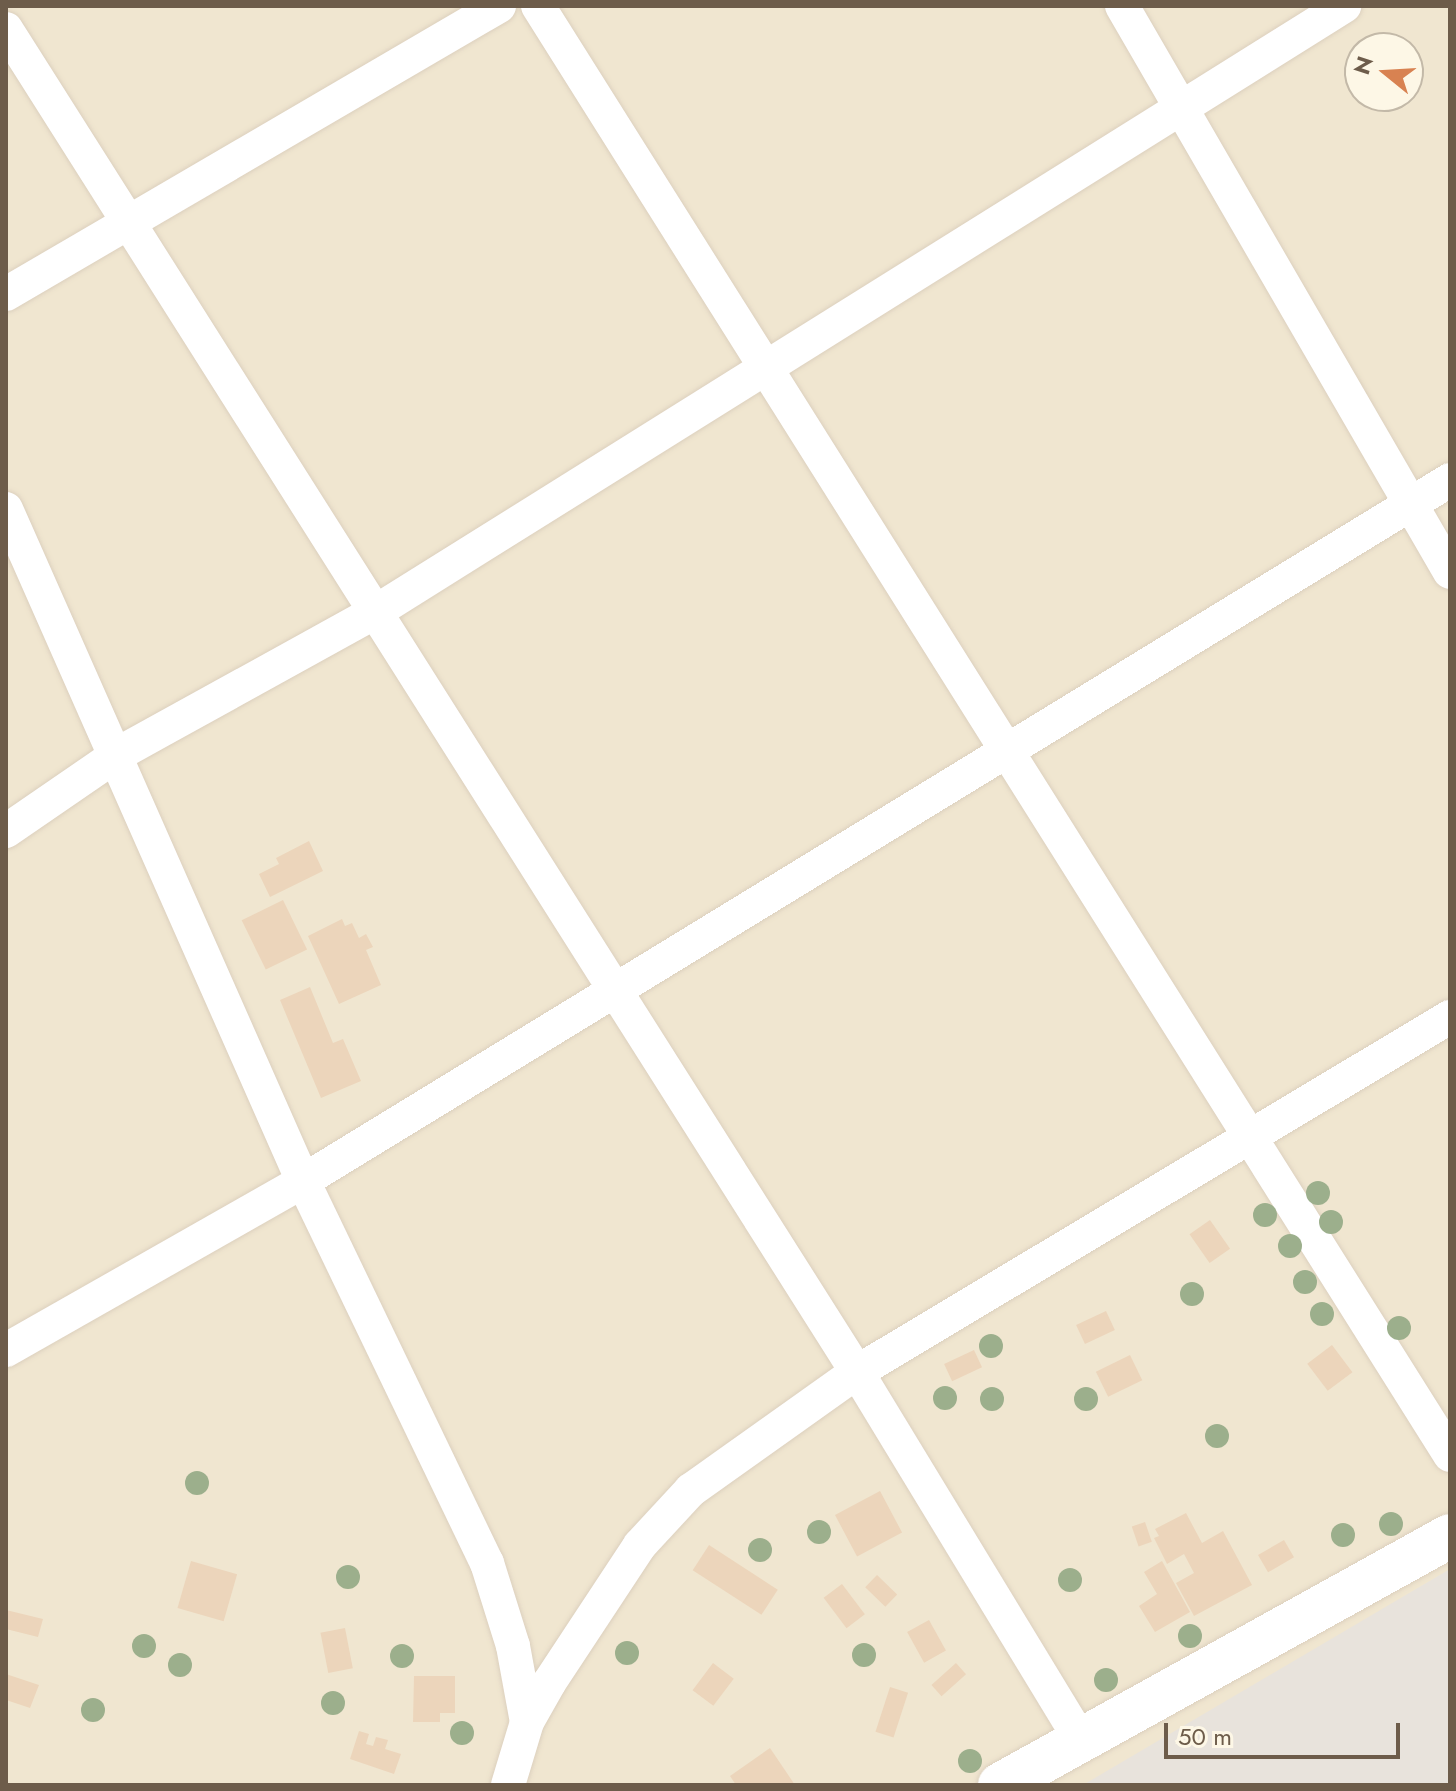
<!DOCTYPE html>
<style>
body{margin:0}
#map{position:relative;width:1456px;height:1791px;overflow:hidden;background:#f9f3e1;font-family:Jost,sans-serif}
div>[style]{position:absolute}
.residential>*{inset:0;background:#f0e6d0}
.industrial>*{inset:0;background:#e8e3dc}
.building>*{inset:0;background:#ecd5bb;transform-origin:0 0}
.roads{filter:drop-shadow(0 0 2px #dcd0be) drop-shadow(0 0 2px #dcd0be)}
.street>*{height:34px;margin:-17px;padding:0 17px;transform-origin:17px;border-radius:17px;background:#fff}
.secondary>*{height:44px;margin:-22px;padding:0 22px;transform-origin:22px;border-radius:22px;background:#fff}
.trees>*{width:24px;height:24px;margin:-12px;border-radius:50%;background:#9caf8c}
span{translate:-50% -50%;white-space:nowrap;text-align:center;line-height:1.15;-webkit-text-stroke:6px #fdf7e6;paint-order:stroke}
.frame{position:absolute;inset:0;border:8px solid #6d5c4a;pointer-events:none}
.north{position:absolute;left:1344px;top:32px;width:80px;height:80px;box-sizing:border-box;background:#fdf7e6;border:2px solid #c3b9a8;border-radius:50%;rotate:288deg;font-size:22px;font-weight:700;line-height:32px;text-align:center;color:#6d5c4a}
.north::after{content:'';display:block;margin:auto;width:28px;height:36px;background:#d88251;clip-path:polygon(50% 0,100% 100%,50% 72%,0 100%)}
.scale{position:absolute;left:1164px;top:1723px;width:236px;height:36px;box-sizing:border-box;border:4px solid #6d5c4a;border-top:0;padding-left:10px;font-size:24px;line-height:28px;white-space:nowrap;color:#6d5c4a;-webkit-text-stroke:6px #fdf7e6;paint-order:stroke}
</style>
<div id="map">
<div class="residential">
<i style="clip-path:polygon(evenodd,6px 6px,1450px 6px,1450px 1785px,6px 1785px,6px 6px,1360px 48px,1408px 48px,1408px 96px,1360px 96px,1360px 48px)"></i>
</div>
<div class="industrial">
<i style="clip-path:polygon(1450px 1569px,1450px 1785px,1083px 1785px)"></i>
</div>
<div class="building">
<i style="clip-path:polygon(309px 841px,323px 871px,270px 897px,259px 874px,279px 864px,276px 858px)"></i>
<i style="left:283px;top:900px;width:55px;height:46px;rotate:64deg"></i>
<i style="clip-path:polygon(342px 919px,345px 926px,352px 923px,359px 938px,366px 934px,373px 947px,366px 950px,381px 985px,339px 1004px,308px 936px)"></i>
<i style="clip-path:polygon(310px 987px,333px 1043px,343px 1039px,361px 1081px,321px 1098px,280px 1000px)"></i>
<i style="left:1210px;top:1220px;width:35px;height:25px;rotate:55deg"></i>
<i style="left:1106px;top:1311px;width:21px;height:33px;rotate:65deg"></i>
<i style="left:1332px;top:1345px;width:34px;height:31px;rotate:53deg"></i>
<i style="left:974px;top:1350px;width:19px;height:33px;rotate:65deg"></i>
<i style="left:1130px;top:1355px;width:28px;height:38px;rotate:64deg"></i>
<i style="left:880px;top:1491px;width:47px;height:51px;rotate:62deg"></i>
<i style="clip-path:polygon(1186px 1513px,1202px 1543px,1223px 1531px,1252px 1585px,1194px 1616px,1176px 1583px,1194px 1573px,1184px 1554px,1167px 1564px,1154px 1538px,1159px 1536px,1155px 1529px)"></i>
<i style="left:1145px;top:1522px;width:21px;height:14px;rotate:71deg"></i>
<i style="left:1284px;top:1540px;width:20px;height:30px;rotate:60deg"></i>
<i style="left:709px;top:1545px;width:82px;height:30px;rotate:33deg"></i>
<i style="left:191px;top:1561px;width:48px;height:49px;rotate:16deg"></i>
<i style="clip-path:polygon(1162px 1561px,1190px 1612px,1155px 1632px,1139px 1606px,1157px 1594px,1144px 1572px)"></i>
<i style="left:877px;top:1575px;width:28px;height:17px;rotate:44deg"></i>
<i style="left:842px;top:1584px;width:38px;height:23px;rotate:53deg"></i>
<i style="clip-path:polygon(6px 1610px,43px 1619px,38px 1637px,6px 1629px)"></i>
<i style="left:929px;top:1620px;width:35px;height:25px;rotate:61deg"></i>
<i style="left:345px;top:1628px;width:41px;height:25px;rotate:79deg"></i>
<i style="left:713px;top:1663px;width:26px;height:34px;rotate:37deg"></i>
<i style="left:956px;top:1663px;width:15px;height:33px;rotate:48deg"></i>
<i style="clip-path:polygon(6px 1674px,39px 1685px,30px 1708px,6px 1700px)"></i>
<i style="clip-path:polygon(414px 1676px,455px 1676px,455px 1713px,440px 1713px,440px 1722px,413px 1722px)"></i>
<i style="left:890px;top:1687px;width:19px;height:47px;rotate:18deg"></i>
<i style="clip-path:polygon(359px 1731px,369px 1734px,366px 1744px,373px 1746px,376px 1737px,388px 1740px,385px 1749px,401px 1754px,394px 1774px,350px 1759px)"></i>
<i style="clip-path:polygon(770px 1748px,795px 1785px,736px 1785px,730px 1776px)"></i>
</div>
<div class="roads">
<div class="street">
<i style="left:538px;top:6px;width:1712px;rotate:57.81deg"></i>
<i style="left:1122px;top:6px;width:654px;rotate:59.91deg"></i>
<i style="left:6px;top:29px;width:1590px;rotate:57.64deg"></i>
<i style="left:857px;top:1372px;width:431px;rotate:58.7deg"></i>
<i style="left:6px;top:294px;width:571px;rotate:-30.29deg"></i>
<i style="left:6px;top:509px;width:735px;rotate:66.16deg"></i>
<i style="left:303px;top:1181px;width:424px;rotate:64.3deg"></i>
<i style="left:487px;top:1563px;width:87px;rotate:72.6deg"></i>
<i style="left:513px;top:1646px;width:77px;rotate:79.6deg"></i>
<i style="left:6px;top:831px;width:136px;rotate:-34.5deg"></i>
<i style="left:118px;top:754px;width:296px;rotate:-28.9deg"></i>
<i style="left:377px;top:611px;width:1141px;rotate:-32.03deg"></i>
<i style="left:6px;top:1350px;width:342px;rotate:-29.6deg"></i>
<i style="left:303px;top:1181px;width:1344px;rotate:-31.43deg"></i>
<i style="left:508px;top:1785px;width:66px;rotate:-73.2deg"></i>
<i style="left:527px;top:1722px;width:45px;rotate:-60.6deg"></i>
<i style="left:549px;top:1683px;width:165px;rotate:-56.6deg"></i>
<i style="left:640px;top:1545px;width:75px;rotate:-47.2deg"></i>
<i style="left:691px;top:1490px;width:204px;rotate:-35.4deg"></i>
<i style="left:857px;top:1372px;width:691px;rotate:-30.91deg"></i>
</div>
<div class="secondary">
<i style="left:1000px;top:1785px;width:514px;rotate:-28.96deg"></i>
</div>
</div>
<div class="trees">
<i style="left:1318px;top:1193px"></i>
<i style="left:1265px;top:1215px"></i>
<i style="left:1331px;top:1222px"></i>
<i style="left:1290px;top:1246px"></i>
<i style="left:1305px;top:1282px"></i>
<i style="left:1192px;top:1294px"></i>
<i style="left:1322px;top:1314px"></i>
<i style="left:1399px;top:1328px"></i>
<i style="left:991px;top:1346px"></i>
<i style="left:945px;top:1398px"></i>
<i style="left:992px;top:1399px"></i>
<i style="left:1086px;top:1399px"></i>
<i style="left:1217px;top:1436px"></i>
<i style="left:197px;top:1483px"></i>
<i style="left:1391px;top:1524px"></i>
<i style="left:819px;top:1532px"></i>
<i style="left:1343px;top:1535px"></i>
<i style="left:760px;top:1550px"></i>
<i style="left:348px;top:1577px"></i>
<i style="left:1070px;top:1580px"></i>
<i style="left:1190px;top:1636px"></i>
<i style="left:144px;top:1646px"></i>
<i style="left:627px;top:1653px"></i>
<i style="left:864px;top:1655px"></i>
<i style="left:402px;top:1656px"></i>
<i style="left:180px;top:1665px"></i>
<i style="left:1106px;top:1680px"></i>
<i style="left:333px;top:1703px"></i>
<i style="left:93px;top:1710px"></i>
<i style="left:462px;top:1733px"></i>
<i style="left:970px;top:1761px"></i>
</div>
<div class="frame"></div>
<div class="north">N</div>
<div class="scale">50 m</div>
</div>
